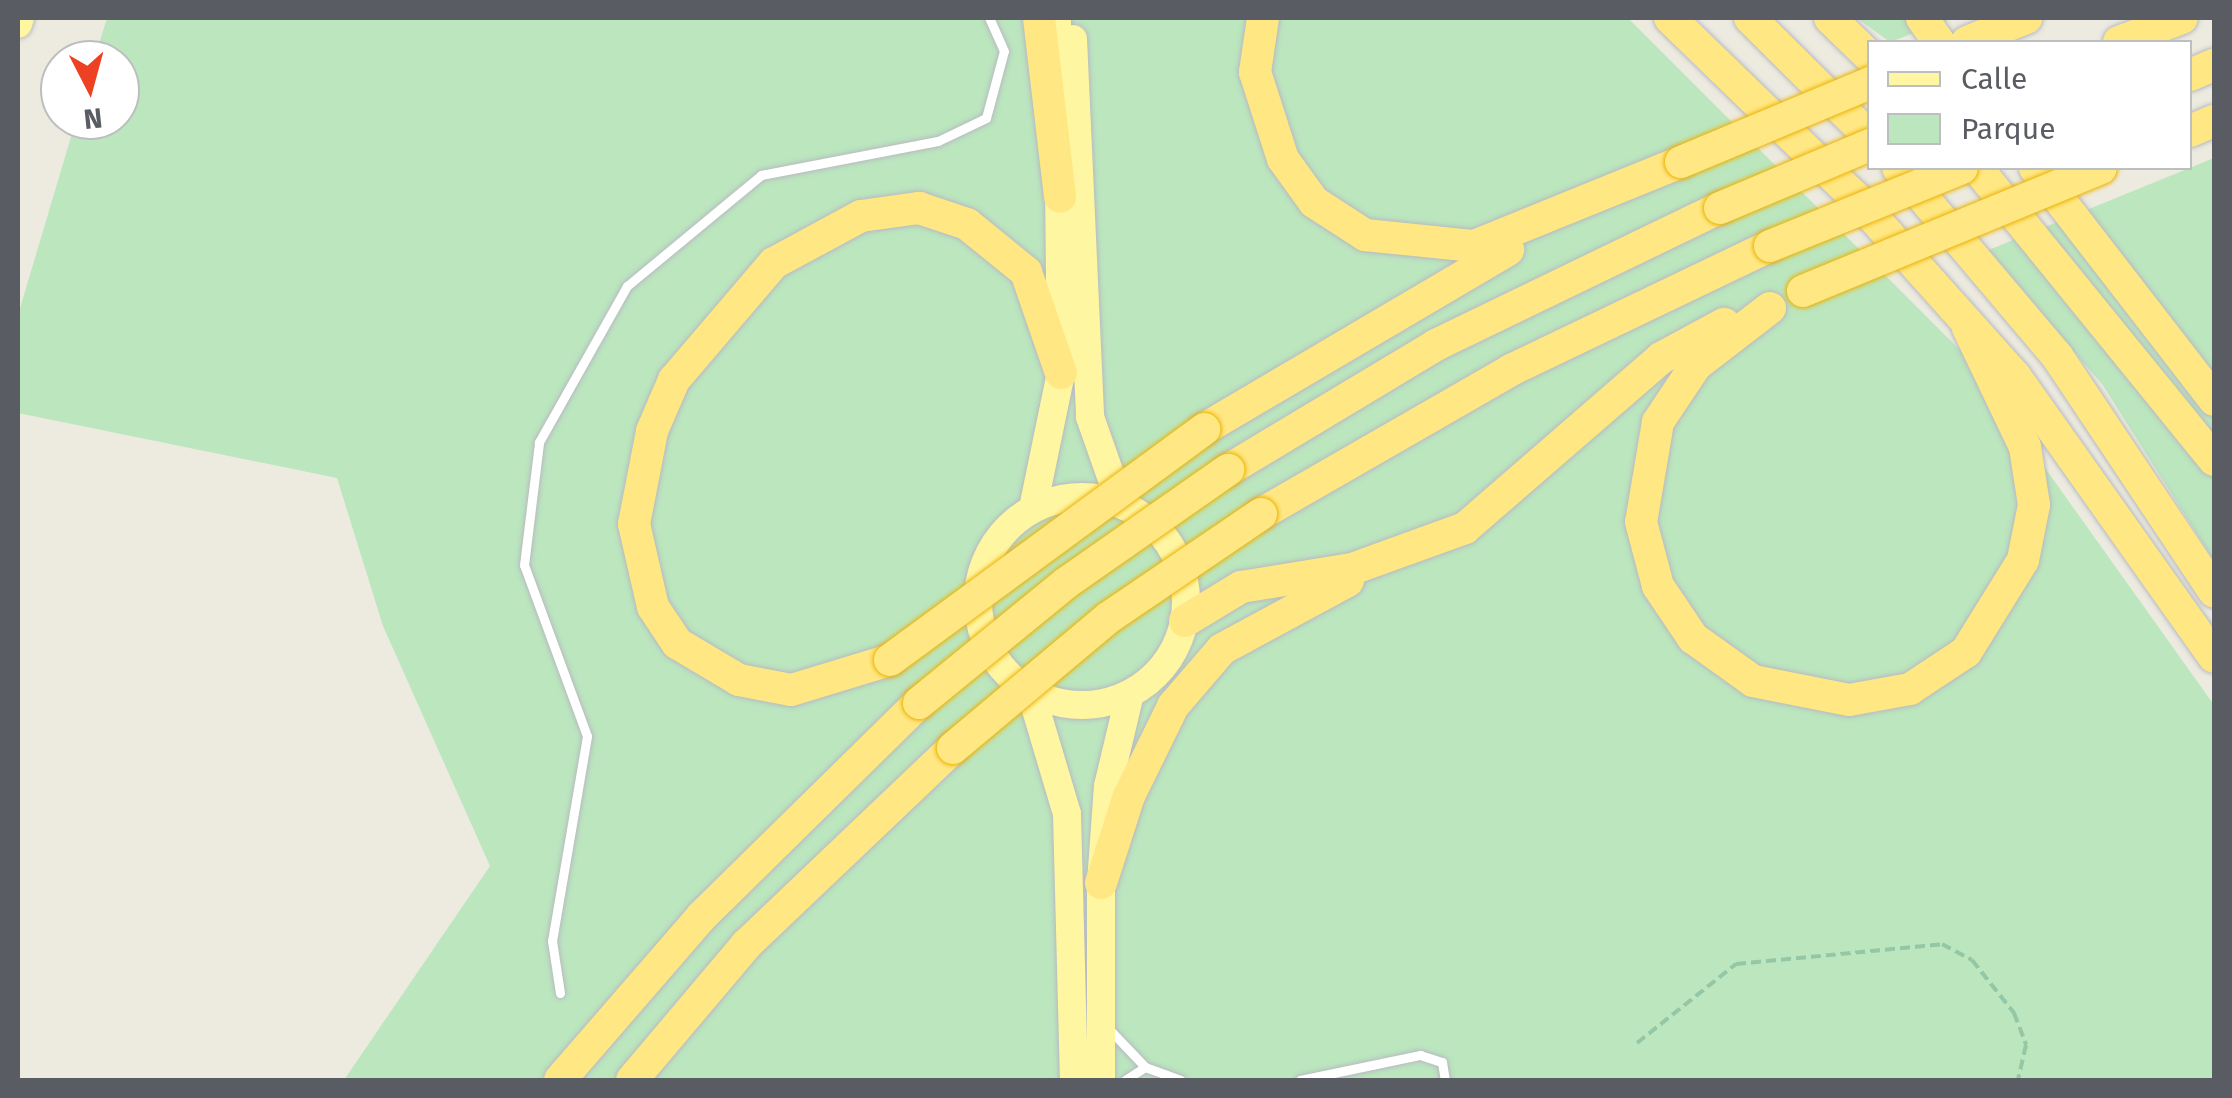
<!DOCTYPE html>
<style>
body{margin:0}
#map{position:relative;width:2232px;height:1098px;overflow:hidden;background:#edebe0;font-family:"Fira Sans",sans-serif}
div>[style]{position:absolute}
.green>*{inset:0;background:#bbe6be}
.path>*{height:4px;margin-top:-2px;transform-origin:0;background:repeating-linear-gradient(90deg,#94c7a6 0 10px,transparent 0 15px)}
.roads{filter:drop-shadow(0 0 2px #b8bac0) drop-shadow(0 0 2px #b8bac0)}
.lane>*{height:9px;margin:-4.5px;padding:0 4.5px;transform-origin:4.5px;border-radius:4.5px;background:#fff}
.primary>*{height:28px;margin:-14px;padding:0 14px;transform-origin:14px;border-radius:14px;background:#fff6a2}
.primary>.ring{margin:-14px;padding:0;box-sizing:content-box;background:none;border:28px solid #fff6a2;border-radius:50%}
.highway>*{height:32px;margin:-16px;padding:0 16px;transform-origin:16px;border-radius:16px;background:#ffe884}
.bridges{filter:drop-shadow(0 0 2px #ecb200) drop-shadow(0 0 2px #ecb200)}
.highway-bridge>*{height:32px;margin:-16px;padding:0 16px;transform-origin:16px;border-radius:16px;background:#ffe884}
span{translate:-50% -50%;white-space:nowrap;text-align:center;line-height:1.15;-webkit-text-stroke:8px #fff;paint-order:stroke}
.frame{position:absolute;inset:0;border:20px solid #595c62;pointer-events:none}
.legend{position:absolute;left:1867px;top:40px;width:325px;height:130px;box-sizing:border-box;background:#fff;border:2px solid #bdbec0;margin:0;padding:12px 18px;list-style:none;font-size:30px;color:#595c62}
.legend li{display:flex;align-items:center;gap:20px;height:50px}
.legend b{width:50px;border:2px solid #bdbec0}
.north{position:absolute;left:40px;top:40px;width:100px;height:100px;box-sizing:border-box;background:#fff;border:2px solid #bdbec0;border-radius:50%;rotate:174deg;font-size:28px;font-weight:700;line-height:40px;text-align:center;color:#595c62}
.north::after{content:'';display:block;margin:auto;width:35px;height:45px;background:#ee4124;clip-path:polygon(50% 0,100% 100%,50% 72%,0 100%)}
</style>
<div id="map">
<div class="green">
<i style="clip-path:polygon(107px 18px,1628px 18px,1963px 353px,2214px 705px,2214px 1080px,344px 1080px,490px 866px,383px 626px,337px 478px,18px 413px,18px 315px,76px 120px,120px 120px,120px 60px,94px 60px)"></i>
<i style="clip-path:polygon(1857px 18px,1954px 18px,1890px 42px)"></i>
<i style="clip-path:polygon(2214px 158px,2214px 561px,2102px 384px,1986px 251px)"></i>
</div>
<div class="path">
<i style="left:1637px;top:1043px;width:127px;rotate:-38.6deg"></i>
<i style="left:1736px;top:964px;width:207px;rotate:-5.5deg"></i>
<i style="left:1942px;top:944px;width:34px;rotate:28deg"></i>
<i style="left:1972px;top:960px;width:68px;rotate:51.6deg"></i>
<i style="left:2014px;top:1013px;width:34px;rotate:69deg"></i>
<i style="left:2026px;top:1045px;width:36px;rotate:103deg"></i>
</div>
<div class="roads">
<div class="lane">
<i style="left:560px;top:993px;width:53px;rotate:-98.7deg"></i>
<i style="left:552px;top:941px;width:208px;rotate:-80.3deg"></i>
<i style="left:587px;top:736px;width:182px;rotate:-110.2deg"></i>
<i style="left:524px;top:565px;width:124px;rotate:-83deg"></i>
<i style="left:539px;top:442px;width:179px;rotate:-60.6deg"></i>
<i style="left:627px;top:286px;width:174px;rotate:-39.6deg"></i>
<i style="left:761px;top:175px;width:180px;rotate:-10.9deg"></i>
<i style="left:938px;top:141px;width:53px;rotate:-25.6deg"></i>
<i style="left:986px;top:118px;width:69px;rotate:-75deg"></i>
<i style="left:1004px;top:51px;width:36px;rotate:-114deg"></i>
<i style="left:1109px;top:1029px;width:52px;rotate:46.5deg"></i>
<i style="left:1145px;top:1067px;width:38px;rotate:20deg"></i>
<i style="left:1125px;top:1080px;width:24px;rotate:-33deg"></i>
<i style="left:1300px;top:1080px;width:123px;rotate:-11.8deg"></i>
<i style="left:1420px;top:1055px;width:23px;rotate:18deg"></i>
<i style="left:1442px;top:1062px;width:18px;rotate:81deg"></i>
</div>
<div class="primary">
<i style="left:1057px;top:18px;width:48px;rotate:90deg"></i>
<i style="left:18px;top:24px;width:6px;rotate:-72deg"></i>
<i style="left:1073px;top:39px;width:378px;rotate:87.4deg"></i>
<i style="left:1090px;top:417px;width:90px;rotate:70.6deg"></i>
<i class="ring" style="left:978px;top:497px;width:180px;height:180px"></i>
<i style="left:1033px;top:508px;width:138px;rotate:-78.3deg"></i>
<i style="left:1061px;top:373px;width:194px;rotate:-90.6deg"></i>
<i style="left:1031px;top:693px;width:126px;rotate:73.4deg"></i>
<i style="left:1067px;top:814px;width:266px;rotate:88.5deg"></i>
<i style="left:1101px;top:1080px;width:197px;rotate:-90deg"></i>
<i style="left:1101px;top:883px;width:97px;rotate:-85.9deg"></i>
<i style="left:1108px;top:786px;width:95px;rotate:-76.6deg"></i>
</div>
<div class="highway">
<i style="left:1039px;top:18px;width:180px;rotate:83.3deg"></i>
<i style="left:1263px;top:18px;width:55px;rotate:98.4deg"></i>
<i style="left:1255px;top:72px;width:91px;rotate:72.2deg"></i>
<i style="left:1283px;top:159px;width:53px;rotate:54.2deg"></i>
<i style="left:1314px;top:202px;width:61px;rotate:32.9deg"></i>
<i style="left:1365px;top:235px;width:110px;rotate:5.8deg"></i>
<i style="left:1474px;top:246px;width:223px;rotate:-22.1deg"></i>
<i style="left:1670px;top:18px;width:256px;rotate:44.1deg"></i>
<i style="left:1854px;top:196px;width:241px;rotate:48.2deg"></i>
<i style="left:2015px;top:376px;width:344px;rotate:54.7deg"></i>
<i style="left:1750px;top:18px;width:169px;rotate:44.8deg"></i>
<i style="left:1830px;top:18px;width:56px;rotate:44.3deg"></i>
<i style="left:1922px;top:18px;width:29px;rotate:55deg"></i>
<i style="left:1967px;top:42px;width:64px;rotate:-22.1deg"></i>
<i style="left:2119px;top:42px;width:67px;rotate:-20.9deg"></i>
<i style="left:2190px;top:75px;width:26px;rotate:-23deg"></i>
<i style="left:2190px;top:131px;width:26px;rotate:-23deg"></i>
<i style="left:1898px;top:168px;width:246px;rotate:49.8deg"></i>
<i style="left:2057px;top:356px;width:283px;rotate:56.3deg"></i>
<i style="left:1977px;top:168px;width:376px;rotate:50.9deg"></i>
<i style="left:2035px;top:168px;width:293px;rotate:52.3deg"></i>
<i style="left:1770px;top:308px;width:93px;rotate:142.4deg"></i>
<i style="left:1696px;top:365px;width:69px;rotate:123.7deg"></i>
<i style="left:1658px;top:422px;width:101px;rotate:99.6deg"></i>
<i style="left:1641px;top:522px;width:66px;rotate:75.1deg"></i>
<i style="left:1658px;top:586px;width:63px;rotate:56.1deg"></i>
<i style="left:1693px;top:638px;width:74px;rotate:35.6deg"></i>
<i style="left:1753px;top:681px;width:98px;rotate:11.2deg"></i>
<i style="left:1849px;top:700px;width:62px;rotate:-10.2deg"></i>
<i style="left:1910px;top:689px;width:67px;rotate:-33.5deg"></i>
<i style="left:1966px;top:652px;width:108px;rotate:-58.2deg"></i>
<i style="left:2023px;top:560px;width:56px;rotate:-78.7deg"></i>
<i style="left:2034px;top:505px;width:59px;rotate:-98.8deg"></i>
<i style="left:2025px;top:447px;width:132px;rotate:-115.6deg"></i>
<i style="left:1204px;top:429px;width:353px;rotate:-30.5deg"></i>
<i style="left:1228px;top:470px;width:243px;rotate:-31deg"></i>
<i style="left:1436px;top:345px;width:315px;rotate:-25.8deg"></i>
<i style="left:1261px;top:514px;width:289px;rotate:-29.9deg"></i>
<i style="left:1511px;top:370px;width:287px;rotate:-25.6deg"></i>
<i style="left:1185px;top:621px;width:66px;rotate:-31.3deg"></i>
<i style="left:1241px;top:587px;width:112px;rotate:-9.2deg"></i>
<i style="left:1352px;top:569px;width:120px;rotate:-19.9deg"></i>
<i style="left:1465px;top:528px;width:259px;rotate:-40.9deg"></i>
<i style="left:1661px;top:358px;width:72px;rotate:-28.4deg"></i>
<i style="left:890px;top:660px;width:103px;rotate:163.1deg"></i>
<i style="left:791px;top:690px;width:53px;rotate:-169.1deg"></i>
<i style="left:739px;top:680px;width:72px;rotate:-149.2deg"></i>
<i style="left:677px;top:643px;width:43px;rotate:-123.7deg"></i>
<i style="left:653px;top:607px;width:85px;rotate:-102.9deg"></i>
<i style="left:634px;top:524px;width:95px;rotate:-79deg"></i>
<i style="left:652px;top:431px;width:56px;rotate:-66.7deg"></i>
<i style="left:674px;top:380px;width:154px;rotate:-49.5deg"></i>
<i style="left:774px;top:263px;width:99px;rotate:-28.4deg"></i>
<i style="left:861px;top:216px;width:59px;rotate:-7.9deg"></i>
<i style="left:919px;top:208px;width:51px;rotate:18.4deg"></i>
<i style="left:967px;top:224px;width:76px;rotate:39.1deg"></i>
<i style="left:1026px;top:272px;width:107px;rotate:70.9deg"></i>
<i style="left:1101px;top:883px;width:91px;rotate:-72.2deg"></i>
<i style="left:1129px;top:796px;width:100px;rotate:-63.9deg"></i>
<i style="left:1173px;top:706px;width:75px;rotate:-49.3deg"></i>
<i style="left:1222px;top:649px;width:143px;rotate:-28.4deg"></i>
<i style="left:560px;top:1080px;width:217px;rotate:-49.1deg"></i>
<i style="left:702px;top:916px;width:304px;rotate:-44.5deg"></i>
<i style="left:632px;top:1080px;width:177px;rotate:-49.8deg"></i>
<i style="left:746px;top:945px;width:286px;rotate:-43.6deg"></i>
</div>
</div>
<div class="bridges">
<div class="highway-bridge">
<i style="left:1681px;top:162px;width:205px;rotate:-22.7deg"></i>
<i style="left:1720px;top:208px;width:163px;rotate:-22.8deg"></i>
<i style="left:1770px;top:246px;width:207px;rotate:-22.1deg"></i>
<i style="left:1803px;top:291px;width:322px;rotate:-22.4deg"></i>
<i style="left:890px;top:660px;width:390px;rotate:-36.3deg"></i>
<i style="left:919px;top:703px;width:190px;rotate:-39.2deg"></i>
<i style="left:1066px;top:583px;width:198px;rotate:-34.9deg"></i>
<i style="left:953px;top:748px;width:202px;rotate:-40deg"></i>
<i style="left:1108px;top:618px;width:185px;rotate:-34.2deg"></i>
</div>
</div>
<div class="frame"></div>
<ul class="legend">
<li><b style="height:12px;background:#fff6a2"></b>Calle</li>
<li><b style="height:28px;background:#bbe6be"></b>Parque</li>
</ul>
<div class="north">N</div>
</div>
